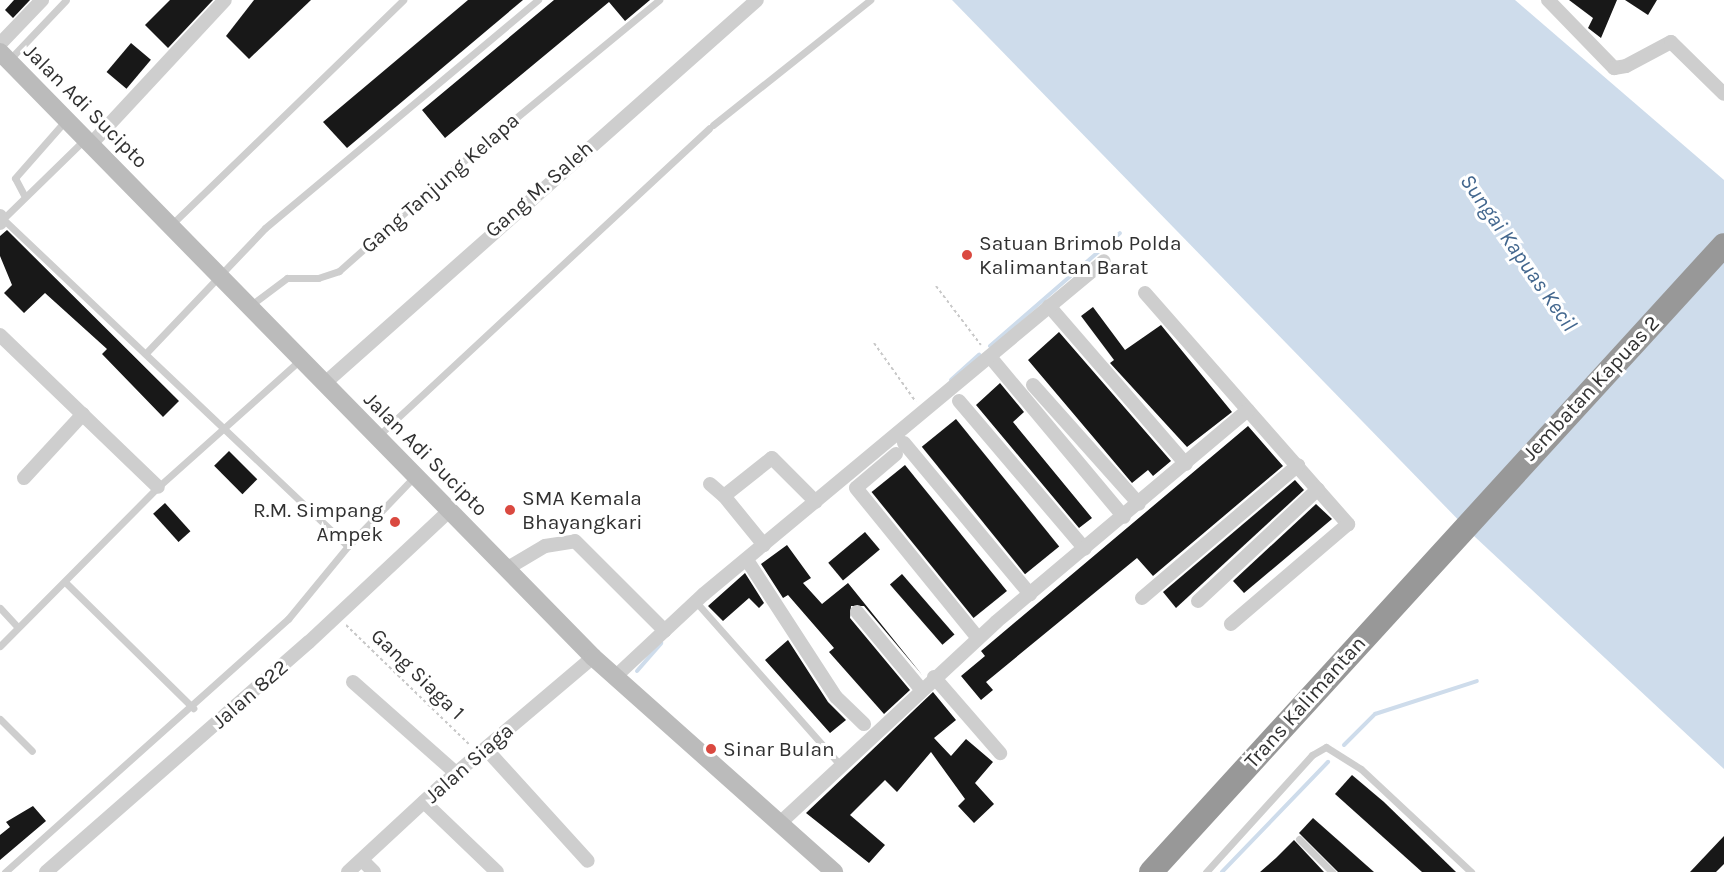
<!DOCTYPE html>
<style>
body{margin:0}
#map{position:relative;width:1724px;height:872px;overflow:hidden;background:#fff;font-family:Karla,sans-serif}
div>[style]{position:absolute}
.water>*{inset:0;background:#cedceb}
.stream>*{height:4px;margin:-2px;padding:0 2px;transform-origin:2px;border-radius:2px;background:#cedceb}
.building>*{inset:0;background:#181818;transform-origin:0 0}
.path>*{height:2px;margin-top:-1px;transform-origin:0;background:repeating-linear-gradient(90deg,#c8c8c8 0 3px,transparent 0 6px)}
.lane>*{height:7px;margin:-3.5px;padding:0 3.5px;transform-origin:3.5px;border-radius:3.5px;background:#cecece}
.street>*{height:14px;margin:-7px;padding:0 7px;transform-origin:7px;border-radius:7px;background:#cecece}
.secondary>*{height:18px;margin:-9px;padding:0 9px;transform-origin:9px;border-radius:9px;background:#bbb}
.highway>*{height:24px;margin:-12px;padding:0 12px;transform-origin:12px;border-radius:12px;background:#989898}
.dots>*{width:16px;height:16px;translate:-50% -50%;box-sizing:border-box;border:3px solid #fff;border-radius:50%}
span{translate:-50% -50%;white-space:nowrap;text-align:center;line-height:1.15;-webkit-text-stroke:6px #fff;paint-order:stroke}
.street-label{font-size:21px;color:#313131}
.poi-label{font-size:21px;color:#313131}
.left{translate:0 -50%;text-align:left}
.right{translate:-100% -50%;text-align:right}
.water-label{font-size:22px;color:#43678e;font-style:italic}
</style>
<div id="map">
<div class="water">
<i style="clip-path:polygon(952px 0,1515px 0,1724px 180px,1724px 769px,1474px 536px)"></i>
</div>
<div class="stream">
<i style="left:990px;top:346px;width:172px;rotate:-41deg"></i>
<i style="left:951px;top:380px;width:38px;rotate:-42deg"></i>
<i style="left:637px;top:671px;width:37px;rotate:-49deg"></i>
<i style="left:1344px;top:745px;width:44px;rotate:-45deg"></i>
<i style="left:1375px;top:714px;width:107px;rotate:-17.9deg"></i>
<i style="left:1222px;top:872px;width:153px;rotate:-46.1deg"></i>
</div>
<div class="building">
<i style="clip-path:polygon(14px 0,30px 0,13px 18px,5px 10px)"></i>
<i style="clip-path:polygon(170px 0,213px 0,168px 48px,145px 25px)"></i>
<i style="clip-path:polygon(254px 0,311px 0,249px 59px,226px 36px)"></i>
<i style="clip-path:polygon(468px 0,523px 0,347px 148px,323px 122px)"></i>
<i style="clip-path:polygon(554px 0,650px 0,625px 21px,609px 2px,445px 138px,422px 110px)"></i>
<i style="clip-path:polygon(1569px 0,1617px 0,1601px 38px,1588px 28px,1593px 18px)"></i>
<i style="clip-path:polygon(1625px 0,1657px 0,1648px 15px)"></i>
<i style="left:131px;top:43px;width:26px;height:38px;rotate:40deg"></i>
<i style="clip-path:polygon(7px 230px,179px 401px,163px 417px,102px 354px,107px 349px,45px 293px,24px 313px,4px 293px,12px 285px,0 256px,0 236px)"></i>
<i style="clip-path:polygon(1093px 307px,1125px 350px,1161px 325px,1232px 412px,1187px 447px,1110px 363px,1114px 360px,1081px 316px)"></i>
<i style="clip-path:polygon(1059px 332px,1171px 461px,1153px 476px,1148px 470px,1132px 483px,1028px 360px)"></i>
<i style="clip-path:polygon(1000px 383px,1024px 412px,1013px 422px,1092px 518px,1079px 528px,976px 405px)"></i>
<i style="left:956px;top:419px;width:164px;height:44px;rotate:51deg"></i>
<i style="clip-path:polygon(1248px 426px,1283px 466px,1153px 576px,1137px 558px,986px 682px,993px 690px,981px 700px,961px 676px,985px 656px,981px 651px)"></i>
<i style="left:229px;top:451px;width:40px;height:21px;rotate:45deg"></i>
<i style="left:905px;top:465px;width:162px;height:43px;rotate:51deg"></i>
<i style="clip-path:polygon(1295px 480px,1304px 490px,1176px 608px,1163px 592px)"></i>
<i style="left:165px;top:503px;width:38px;height:16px;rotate:48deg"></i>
<i style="clip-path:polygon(1316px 504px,1332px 519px,1244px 593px,1233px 581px)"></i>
<i style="left:865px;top:532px;width:23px;height:48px;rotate:50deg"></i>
<i style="clip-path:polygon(787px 545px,811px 578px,803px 583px,822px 604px,848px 583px,923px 676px,864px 606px,851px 606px,850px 618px,910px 690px,884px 714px,829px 652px,834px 648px,788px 595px,783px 598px,761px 564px)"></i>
<i style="clip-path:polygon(745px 573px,764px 603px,759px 608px,749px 598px,723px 621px,708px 606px)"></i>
<i style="left:902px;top:574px;width:80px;height:16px;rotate:49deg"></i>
<i style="clip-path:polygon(788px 640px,828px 702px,846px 720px,830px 733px,765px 660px)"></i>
<i style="clip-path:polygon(933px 692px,956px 720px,934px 738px,951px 756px,966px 739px,993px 762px,975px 783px,994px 804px,974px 823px,958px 806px,965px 799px,931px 752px,897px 792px,885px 780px,850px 815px,885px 845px,869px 863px,806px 813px)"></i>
<i style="clip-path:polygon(1352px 775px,1384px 802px,1456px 872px,1422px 872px,1335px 794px)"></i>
<i style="clip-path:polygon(33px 806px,46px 821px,0 860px,0 835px,10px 827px,6px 822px)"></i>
<i style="clip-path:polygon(1313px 818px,1374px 872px,1338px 872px,1299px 833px)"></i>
<i style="clip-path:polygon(1724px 836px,1724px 864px,1716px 872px,1690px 872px)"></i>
<i style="clip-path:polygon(1294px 840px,1324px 872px,1260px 872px,1276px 858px)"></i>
</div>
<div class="path">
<i style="left:936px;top:286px;width:74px;rotate:52.7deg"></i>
<i style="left:874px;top:343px;width:72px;rotate:54.6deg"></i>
<i style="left:346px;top:625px;width:171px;rotate:44.1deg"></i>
</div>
<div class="lane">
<i style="left:10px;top:59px;width:81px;rotate:-46.5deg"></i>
<i style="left:713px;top:125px;width:201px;rotate:-38.5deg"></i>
<i style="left:85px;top:139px;width:115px;rotate:135.7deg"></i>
<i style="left:3px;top:219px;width:475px;rotate:43.5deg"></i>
<i style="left:348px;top:546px;width:97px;rotate:-46.3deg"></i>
<i style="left:24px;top:195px;width:19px;rotate:-118deg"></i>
<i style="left:15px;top:178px;width:77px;rotate:-48.7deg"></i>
<i style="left:172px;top:224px;width:322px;rotate:-44.1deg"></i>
<i style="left:251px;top:305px;width:45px;rotate:-36.9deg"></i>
<i style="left:287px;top:278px;width:31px"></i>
<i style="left:318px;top:278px;width:22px;rotate:-18deg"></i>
<i style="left:339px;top:271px;width:154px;rotate:-41.6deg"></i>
<i style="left:454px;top:169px;width:266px;rotate:-39.5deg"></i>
<i style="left:147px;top:352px;width:171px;rotate:-46.4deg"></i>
<i style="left:265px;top:228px;width:356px;rotate:-39.9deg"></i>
<i style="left:378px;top:436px;width:452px;rotate:-42.9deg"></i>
<i style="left:65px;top:582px;width:180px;rotate:44.5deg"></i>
<i style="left:696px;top:602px;width:217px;rotate:48.5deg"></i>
<i style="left:0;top:608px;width:26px;rotate:47deg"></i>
<i style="left:0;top:646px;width:224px;rotate:-45.2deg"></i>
<i style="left:158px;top:487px;width:191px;rotate:-41.8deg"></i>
<i style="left:0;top:719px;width:45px;rotate:45deg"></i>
<i style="left:1299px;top:839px;width:47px;rotate:45deg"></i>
<i style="left:5px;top:872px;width:380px;rotate:-41.8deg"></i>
<i style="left:288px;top:619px;width:94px;rotate:-50.6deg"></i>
<i style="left:1206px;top:872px;width:158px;rotate:-47.8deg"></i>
<i style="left:1312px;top:755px;width:16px;rotate:-30deg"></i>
<i style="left:1326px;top:747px;width:41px;rotate:32.2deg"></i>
<i style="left:1361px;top:769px;width:151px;rotate:43.1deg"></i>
</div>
<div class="street">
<i style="left:1548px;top:0;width:95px;rotate:45.9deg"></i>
<i style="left:1614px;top:68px;width:12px;rotate:-9deg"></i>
<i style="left:1626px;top:66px;width:51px;rotate:-28.1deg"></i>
<i style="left:1671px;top:42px;width:74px;rotate:44.5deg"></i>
<i style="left:0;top:44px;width:61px;rotate:-46.3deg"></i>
<i style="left:92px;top:143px;width:195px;rotate:-47.1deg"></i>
<i style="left:0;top:216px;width:7px;rotate:90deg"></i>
<i style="left:1145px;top:293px;width:308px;rotate:48.7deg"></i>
<i style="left:1348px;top:524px;width:154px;rotate:139.5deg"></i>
<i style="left:1049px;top:306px;width:209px;rotate:49.1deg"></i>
<i style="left:0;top:335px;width:219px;rotate:43.9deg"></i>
<i style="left:991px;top:358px;width:207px;rotate:50.1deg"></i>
<i style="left:325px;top:383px;width:577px;rotate:-41.56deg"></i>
<i style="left:1033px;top:385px;width:159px;rotate:48.3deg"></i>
<i style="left:959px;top:401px;width:194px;rotate:49.6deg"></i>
<i style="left:904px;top:443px;width:197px;rotate:50.2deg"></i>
<i style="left:896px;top:454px;width:52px;rotate:139.6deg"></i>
<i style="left:856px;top:488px;width:193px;rotate:50.9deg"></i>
<i style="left:24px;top:478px;width:87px;rotate:-47.3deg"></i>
<i style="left:710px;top:484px;width:18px;rotate:41deg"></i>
<i style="left:764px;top:545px;width:63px;rotate:-129.2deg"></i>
<i style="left:724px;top:496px;width:61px;rotate:-38.4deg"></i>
<i style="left:772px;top:458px;width:62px;rotate:45deg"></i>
<i style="left:747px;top:560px;width:163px;rotate:57deg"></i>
<i style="left:836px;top:697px;width:39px;rotate:44deg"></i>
<i style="left:508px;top:568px;width:43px;rotate:-30.7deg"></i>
<i style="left:545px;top:546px;width:30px;rotate:-9deg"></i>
<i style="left:575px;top:541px;width:127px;rotate:45deg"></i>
<i style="left:1142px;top:598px;width:205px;rotate:-40.4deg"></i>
<i style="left:1198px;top:601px;width:164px;rotate:-43deg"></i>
<i style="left:857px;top:612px;width:100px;rotate:50.3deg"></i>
<i style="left:616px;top:676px;width:120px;rotate:-43deg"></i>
<i style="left:704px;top:594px;width:520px;rotate:-39.78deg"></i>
<i style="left:934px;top:677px;width:101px;rotate:49deg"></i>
<i style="left:353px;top:682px;width:140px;rotate:41.5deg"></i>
<i style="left:486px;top:749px;width:151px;rotate:47.7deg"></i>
<i style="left:424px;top:802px;width:101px;rotate:43.8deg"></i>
<i style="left:780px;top:823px;width:295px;rotate:-42.9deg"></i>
<i style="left:996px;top:622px;width:329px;rotate:-40.1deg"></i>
<i style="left:362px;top:860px;width:17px;rotate:45deg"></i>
<i style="left:46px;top:872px;width:349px;rotate:-41.2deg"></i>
<i style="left:309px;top:642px;width:192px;rotate:-43.1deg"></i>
<i style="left:348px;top:872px;width:127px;rotate:-42.8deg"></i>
<i style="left:441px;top:786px;width:199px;rotate:-40.3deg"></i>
</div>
<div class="secondary">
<i style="left:0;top:52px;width:847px;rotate:45.57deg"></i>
<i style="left:593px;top:657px;width:323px;rotate:41.7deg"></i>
</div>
<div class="highway">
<i style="left:1151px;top:872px;width:849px;rotate:-47.58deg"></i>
</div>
<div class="dots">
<i style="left:967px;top:255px;background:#da4940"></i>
<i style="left:510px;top:510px;background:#da4940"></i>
<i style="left:395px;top:522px;background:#da4940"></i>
<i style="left:711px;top:749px;background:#da4940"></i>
</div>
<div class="street-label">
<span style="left:86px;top:106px;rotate:45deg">Jalan Adi Sucipto</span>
<span style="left:440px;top:183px;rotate:-41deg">Gang Tanjung Kelapa</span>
<span style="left:539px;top:189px;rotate:-41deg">Gang M. Saleh</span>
<span style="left:1591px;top:388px;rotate:-47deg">Jembatan Kapuas 2</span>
<span style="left:426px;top:454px;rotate:45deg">Jalan Adi Sucipto</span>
<span style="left:418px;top:674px;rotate:44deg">Gang Siaga 1</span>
<span style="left:250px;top:694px;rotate:-41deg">Jalan 822</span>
<span style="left:1305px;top:702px;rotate:-48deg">Trans Kalimantan</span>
<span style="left:469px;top:763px;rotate:-41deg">Jalan Siaga</span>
</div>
<div class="poi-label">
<span class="left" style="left:979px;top:255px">Satuan Brimob Polda<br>Kalimantan Barat</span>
<span class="left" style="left:522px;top:510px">SMA Kemala<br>Bhayangkari</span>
<span class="right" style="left:383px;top:522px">R.M. Simpang<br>Ampek</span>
<span class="left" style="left:723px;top:749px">Sinar Bulan</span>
</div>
<div class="water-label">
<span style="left:1518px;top:253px;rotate:55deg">Sungai Kapuas Kecil</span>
</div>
</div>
